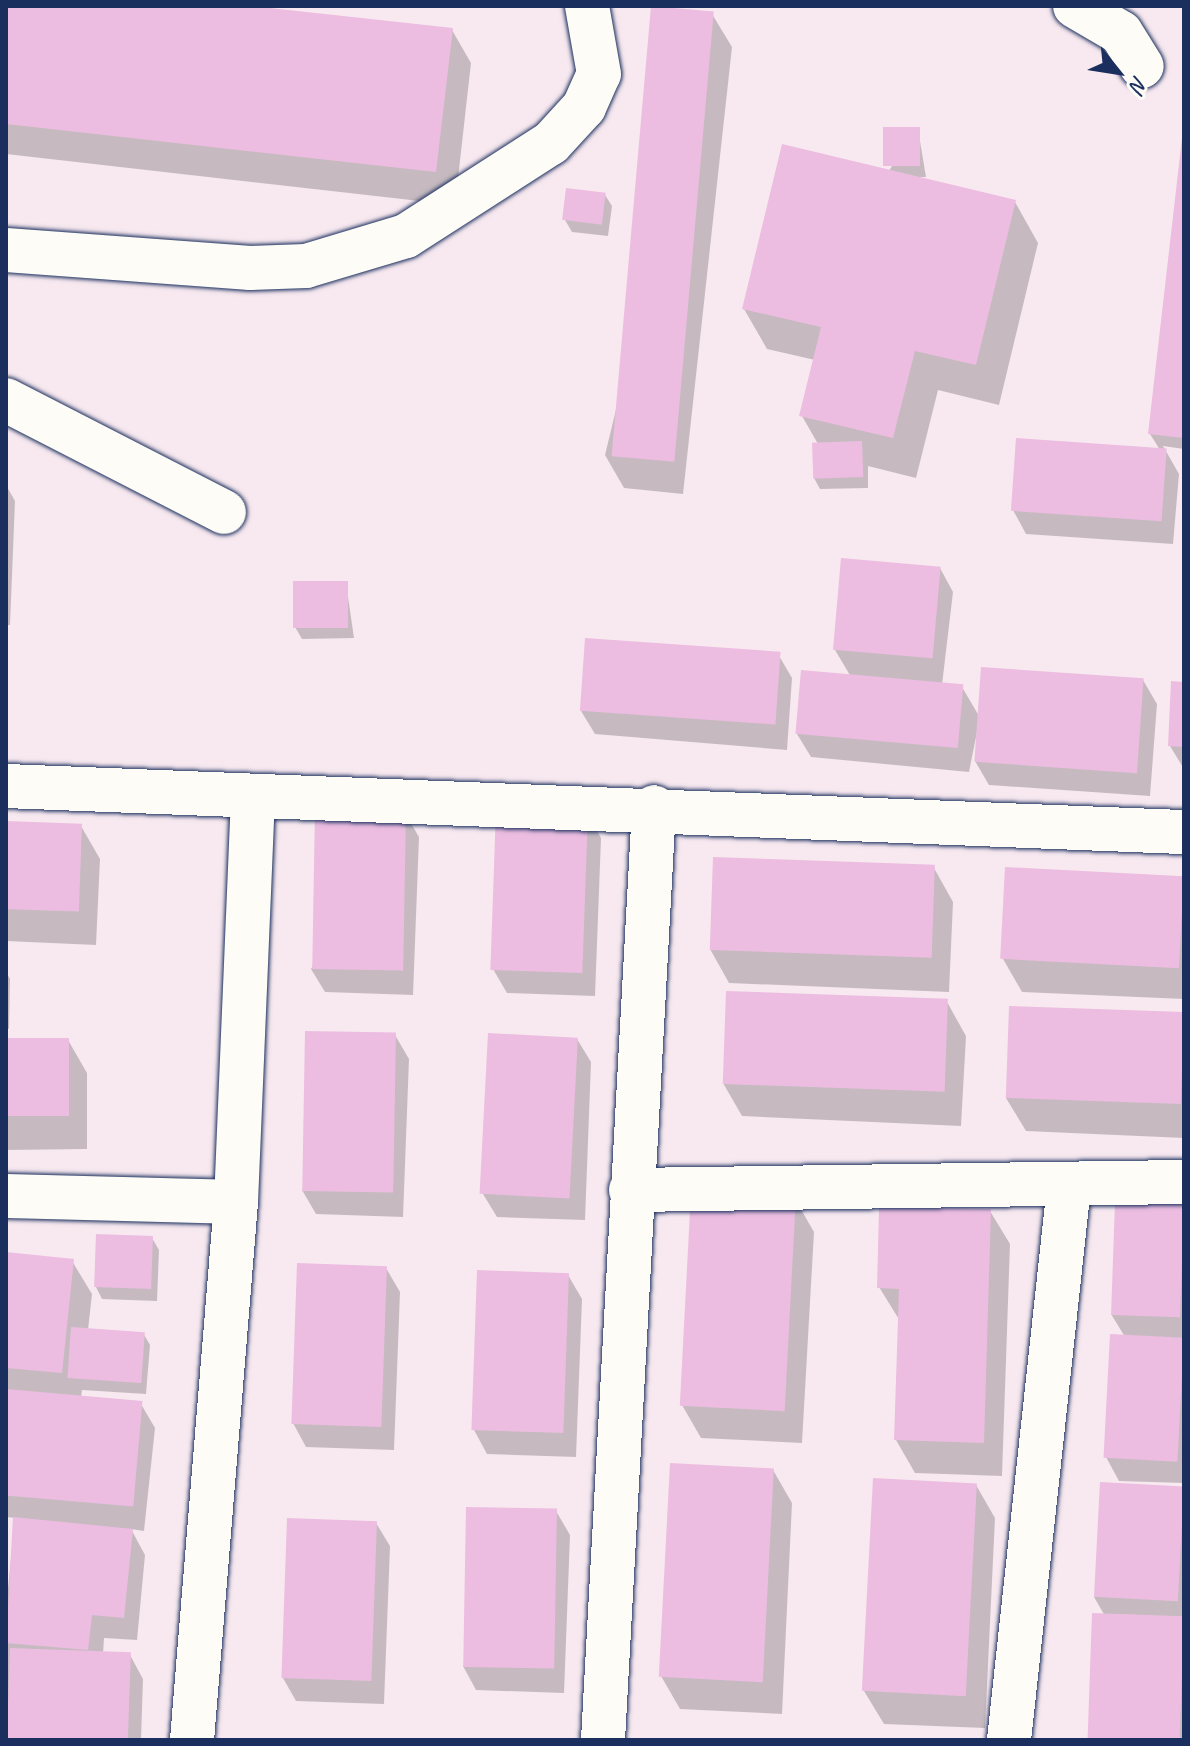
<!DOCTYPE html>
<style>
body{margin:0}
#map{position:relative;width:1190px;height:1746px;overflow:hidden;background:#f8e9f0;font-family:Caveat,sans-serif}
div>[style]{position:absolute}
.shadow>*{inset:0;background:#0003}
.building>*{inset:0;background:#ecbde0;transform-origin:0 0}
.roads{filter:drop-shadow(0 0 2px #1b2f5e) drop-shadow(0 0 2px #1b2f5e)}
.minor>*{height:44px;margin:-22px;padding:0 22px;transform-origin:22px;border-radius:22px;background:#fdfcf7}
span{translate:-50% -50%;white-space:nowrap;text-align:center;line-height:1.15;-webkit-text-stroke:6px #fdfcf7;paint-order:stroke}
.frame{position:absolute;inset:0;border:8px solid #1b2f5e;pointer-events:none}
.north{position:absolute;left:1078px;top:32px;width:80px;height:80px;-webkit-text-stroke:6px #fdfcf7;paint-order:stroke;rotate:120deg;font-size:22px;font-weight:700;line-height:32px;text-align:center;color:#1b2f5e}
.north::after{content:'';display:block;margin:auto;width:28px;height:36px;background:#1b2f5e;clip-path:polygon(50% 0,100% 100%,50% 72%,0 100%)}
</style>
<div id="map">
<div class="shadow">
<i style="clip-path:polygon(6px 6px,234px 6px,452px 30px,471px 63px,455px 205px,6px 154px)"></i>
<i style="clip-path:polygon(712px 14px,732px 47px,683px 494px,624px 488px,605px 455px)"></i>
<i style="clip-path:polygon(918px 129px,926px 177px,917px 177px,1015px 202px,1038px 243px,999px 405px,938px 390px,916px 478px,868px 466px,868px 488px,820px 489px,814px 478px,818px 444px,802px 416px,815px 360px,767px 349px,744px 309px,888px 172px)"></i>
<i style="clip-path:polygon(1184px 138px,1184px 449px,1163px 446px,1179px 474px,1173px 544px,1026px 534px,1013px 510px,1160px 450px,1150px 434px)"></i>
<i style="clip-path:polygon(605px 195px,612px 206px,608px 236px,572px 232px,565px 220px)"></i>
<i style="clip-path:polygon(6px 485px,15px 501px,10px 625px,6px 625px)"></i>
<i style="clip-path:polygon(940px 568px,953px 592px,942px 685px,962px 687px,979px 716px,1143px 680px,1157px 704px,1150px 796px,989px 785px,975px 761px,978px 727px,969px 772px,811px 757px,797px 734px,851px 677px,835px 650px)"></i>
<i style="clip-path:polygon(346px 583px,354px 638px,302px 639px,295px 627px)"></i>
<i style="clip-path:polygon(778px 654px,792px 678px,787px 750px,595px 734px,581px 711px)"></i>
<i style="clip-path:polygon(1184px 684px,1184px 769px,1170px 746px)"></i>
<i style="clip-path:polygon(405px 813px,419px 837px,413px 995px,325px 992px,311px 969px)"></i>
<i style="clip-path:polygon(587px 814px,601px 838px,595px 996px,507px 993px,493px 969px)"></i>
<i style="clip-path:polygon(6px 823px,81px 826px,100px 859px,96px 945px,6px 941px)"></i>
<i style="clip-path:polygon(934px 868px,953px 902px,949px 992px,729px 983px,710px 949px)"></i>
<i style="clip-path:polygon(1184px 877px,1184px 999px,1022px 992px,1003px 959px)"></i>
<i style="clip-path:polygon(6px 972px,10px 979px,9px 1029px,6px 1028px)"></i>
<i style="clip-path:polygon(947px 1002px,966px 1036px,961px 1126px,742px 1116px,723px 1083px)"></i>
<i style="clip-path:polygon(1184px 1015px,1184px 1138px,1026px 1131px,1006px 1098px)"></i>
<i style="clip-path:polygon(395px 1035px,409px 1059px,403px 1217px,316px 1214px,302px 1190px)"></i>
<i style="clip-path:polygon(577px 1039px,591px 1062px,585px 1220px,497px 1217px,483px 1194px)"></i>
<i style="clip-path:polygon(68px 1040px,87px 1073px,87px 1149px,6px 1150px,6px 1041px)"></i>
<i style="clip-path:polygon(795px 1199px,814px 1232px,802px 1443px,701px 1438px,682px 1405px)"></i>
<i style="clip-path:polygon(1184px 1207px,1184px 1483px,1119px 1481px,1106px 1457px,1125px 1337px,1111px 1314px)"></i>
<i style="clip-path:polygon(990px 1211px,1010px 1244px,1002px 1476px,915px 1473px,896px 1440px,900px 1321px,879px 1287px)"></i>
<i style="clip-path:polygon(152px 1238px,159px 1250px,157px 1301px,102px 1299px,96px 1287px)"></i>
<i style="clip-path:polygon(6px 1254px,72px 1261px,92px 1294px,88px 1330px,143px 1333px,150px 1345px,146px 1394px,82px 1390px,81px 1398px,141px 1404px,155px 1428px,144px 1531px,131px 1529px,145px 1555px,137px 1640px,104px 1638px,103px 1654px,130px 1655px,143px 1679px,141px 1740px,7px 1738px,6px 1609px,15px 1518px,6px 1517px)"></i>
<i style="clip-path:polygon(386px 1268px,400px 1292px,394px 1450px,306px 1447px,293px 1423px)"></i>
<i style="clip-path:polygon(568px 1275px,582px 1299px,576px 1457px,487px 1454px,474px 1430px)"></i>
<i style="clip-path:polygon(773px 1470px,792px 1503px,782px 1714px,680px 1709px,661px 1676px)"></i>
<i style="clip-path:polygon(976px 1485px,995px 1518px,985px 1728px,884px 1724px,864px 1691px)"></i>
<i style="clip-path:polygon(1184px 1488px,1184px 1740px,1088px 1740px,1105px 1616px,1094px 1597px)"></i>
<i style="clip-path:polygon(556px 1511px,570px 1535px,564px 1693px,476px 1690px,463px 1666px)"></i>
<i style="clip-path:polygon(376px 1523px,390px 1546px,384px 1704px,296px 1701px,283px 1678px)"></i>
</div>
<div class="building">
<i style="clip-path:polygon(6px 6px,252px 6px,453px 28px,436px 172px,6px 124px)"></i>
<i style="left:651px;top:6px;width:63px;height:452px;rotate:5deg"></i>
<i style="left:920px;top:127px;width:39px;height:37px;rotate:90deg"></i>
<i style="clip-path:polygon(1182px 138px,1184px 138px,1184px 438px,1148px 434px)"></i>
<i style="clip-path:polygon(782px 144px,1016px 200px,976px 365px,915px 351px,893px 438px,799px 416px,821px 327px,742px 309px)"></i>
<i style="left:566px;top:188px;width:40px;height:32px;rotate:7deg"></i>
<i style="left:1016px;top:438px;width:151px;height:73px;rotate:4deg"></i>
<i style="left:862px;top:441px;width:36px;height:50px;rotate:88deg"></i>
<i style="left:841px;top:558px;width:100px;height:92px;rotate:5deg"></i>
<i style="left:293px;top:581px;width:55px;height:47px"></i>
<i style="left:585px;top:638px;width:196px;height:73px;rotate:4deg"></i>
<i style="left:981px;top:667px;width:163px;height:95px;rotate:4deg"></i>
<i style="left:801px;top:670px;width:163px;height:64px;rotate:5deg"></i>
<i style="clip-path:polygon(1171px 681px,1184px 682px,1184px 747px,1168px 746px)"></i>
<i style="left:315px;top:809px;width:91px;height:160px;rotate:1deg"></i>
<i style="left:496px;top:809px;width:92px;height:161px;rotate:2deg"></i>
<i style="left:6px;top:821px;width:76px;height:88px;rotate:2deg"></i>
<i style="left:713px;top:857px;width:222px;height:93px;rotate:2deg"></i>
<i style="left:1005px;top:867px;width:179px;height:92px;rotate:3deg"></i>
<i style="left:726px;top:991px;width:222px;height:93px;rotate:2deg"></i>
<i style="left:1009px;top:1006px;width:175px;height:92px;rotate:2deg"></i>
<i style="left:305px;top:1031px;width:91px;height:160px;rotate:1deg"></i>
<i style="left:488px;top:1033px;width:90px;height:161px;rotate:3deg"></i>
<i style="left:69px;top:1038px;width:78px;height:63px;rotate:90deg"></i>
<i style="left:691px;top:1192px;width:105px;height:214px;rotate:3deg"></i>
<i style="left:1115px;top:1202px;width:69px;height:113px;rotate:2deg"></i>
<i style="clip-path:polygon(879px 1207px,991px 1209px,984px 1443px,894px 1440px,899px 1289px,877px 1288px)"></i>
<i style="left:96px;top:1234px;width:57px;height:53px;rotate:2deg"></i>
<i style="clip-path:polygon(6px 1252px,74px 1259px,62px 1373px,6px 1368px)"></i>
<i style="left:297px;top:1263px;width:90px;height:161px;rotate:2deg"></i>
<i style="left:477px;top:1270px;width:92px;height:160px;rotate:2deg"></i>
<i style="left:71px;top:1327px;width:74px;height:51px;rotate:4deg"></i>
<i style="left:1110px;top:1334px;width:74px;height:124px;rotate:3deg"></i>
<i style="left:6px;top:1389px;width:137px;height:106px;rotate:5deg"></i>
<i style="left:670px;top:1463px;width:104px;height:214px;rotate:3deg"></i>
<i style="left:873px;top:1478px;width:104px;height:213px;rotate:3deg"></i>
<i style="left:1100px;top:1482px;width:84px;height:115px;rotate:3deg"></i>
<i style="left:466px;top:1507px;width:91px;height:160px;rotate:1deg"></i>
<i style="clip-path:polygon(13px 1517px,133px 1529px,124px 1618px,92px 1615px,88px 1650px,6px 1643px)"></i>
<i style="left:287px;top:1518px;width:90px;height:160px;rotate:2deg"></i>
<i style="left:1092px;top:1613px;width:92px;height:127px;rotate:2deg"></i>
<i style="left:10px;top:1648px;width:121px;height:90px;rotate:2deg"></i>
</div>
<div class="roads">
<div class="minor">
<i style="left:1075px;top:6px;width:53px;rotate:30.4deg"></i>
<i style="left:1121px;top:33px;width:39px;rotate:58deg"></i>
<i style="left:6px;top:250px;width:245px;rotate:4.2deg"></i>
<i style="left:250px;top:268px;width:56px;rotate:-2deg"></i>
<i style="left:306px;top:266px;width:104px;rotate:-16.7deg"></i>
<i style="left:406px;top:236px;width:172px;rotate:-32.7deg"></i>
<i style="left:551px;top:143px;width:49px;rotate:-47.5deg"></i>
<i style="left:584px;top:107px;width:36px;rotate:-66deg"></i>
<i style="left:599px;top:74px;width:69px;rotate:-100deg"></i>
<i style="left:6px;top:400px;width:245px;rotate:27.2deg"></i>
<i style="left:6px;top:786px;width:1179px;rotate:2.24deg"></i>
<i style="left:631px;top:1190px;width:553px;rotate:-0.83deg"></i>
<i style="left:6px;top:1196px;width:230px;rotate:1.5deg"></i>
<i style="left:192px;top:1740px;width:540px;rotate:-85.32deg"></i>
<i style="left:236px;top:1202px;width:406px;rotate:-87.6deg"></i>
<i style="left:603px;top:1740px;width:934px;rotate:-86.87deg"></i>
<i style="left:1009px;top:1740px;width:557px;rotate:-83.82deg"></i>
</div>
</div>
<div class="frame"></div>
<div class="north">N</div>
</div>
